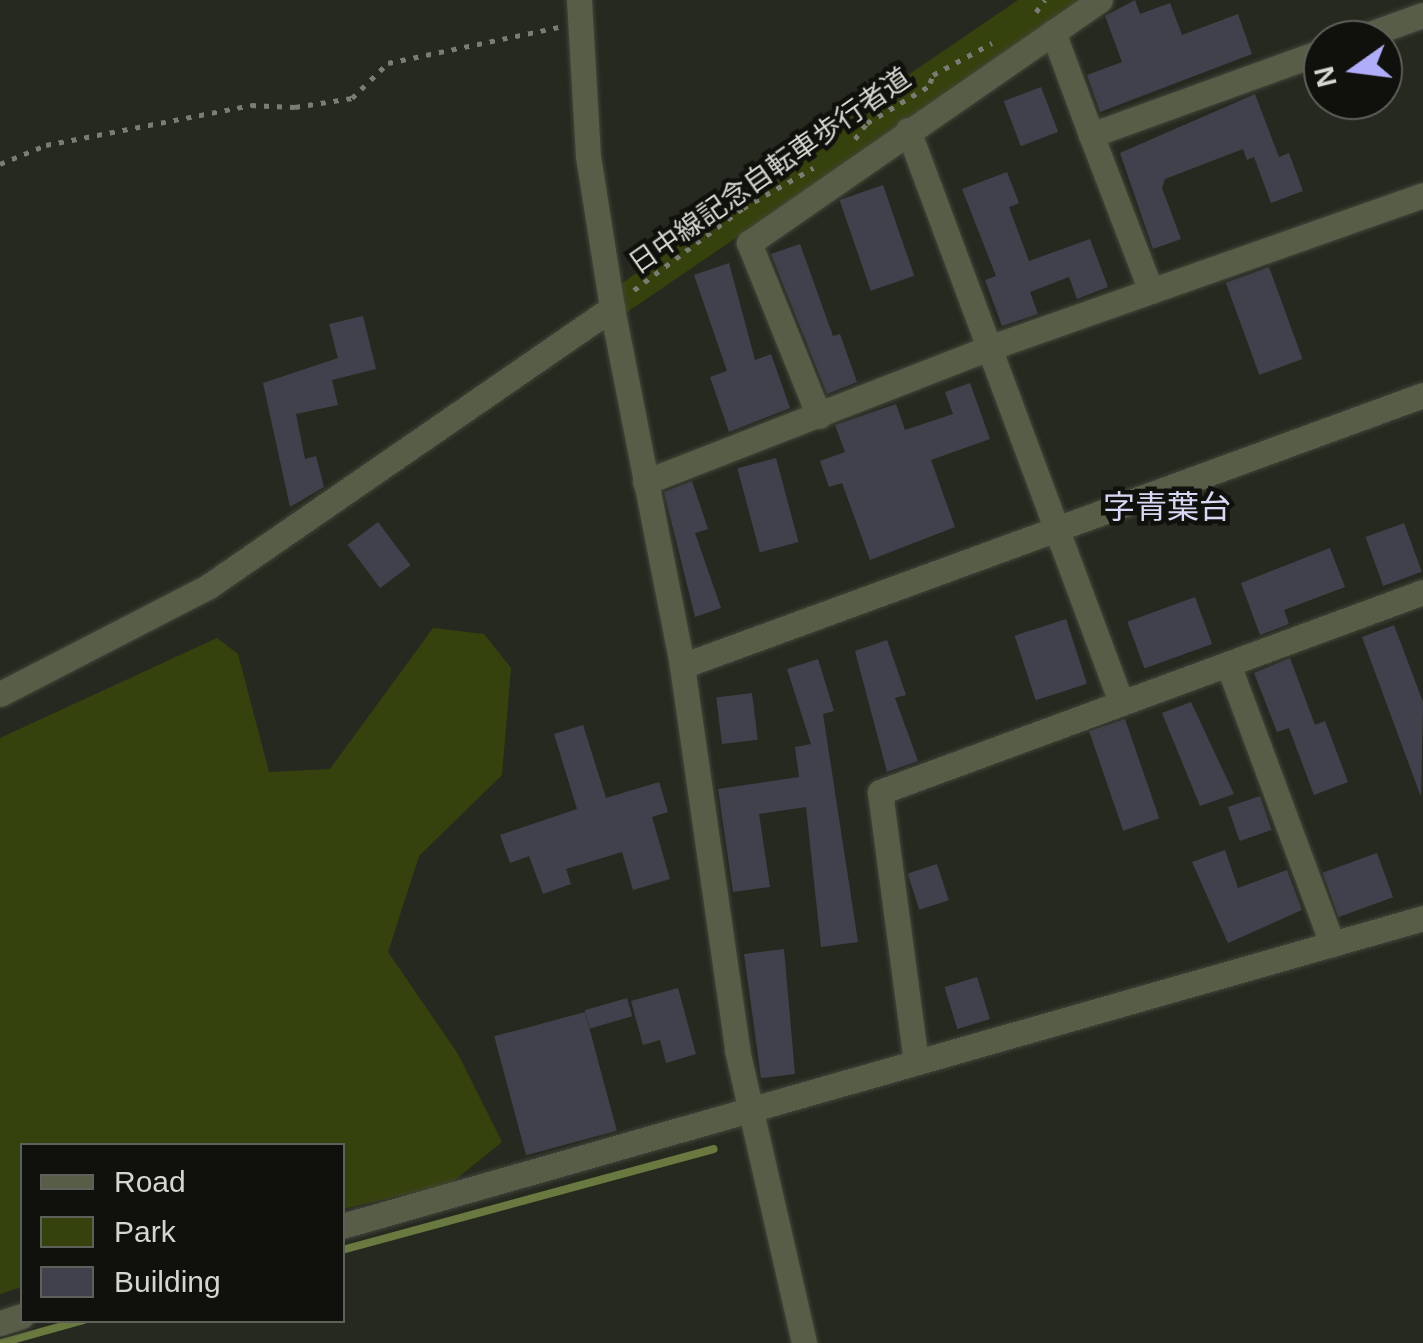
<!DOCTYPE html>
<meta charset="utf-8">
<style>
body{margin:0}
#map{position:relative;width:1423px;height:1343px;overflow:hidden;background:#26291f;font-family:Arial,"Noto Sans JP",sans-serif}
div>[style]{position:absolute}
.green>*{inset:0;background:#36420e}
.stream>*{height:8px;margin:-4px;padding:0 4px;transform-origin:4px;border-radius:4px;background:#6a793f}
.building>*{inset:0;background:#41414d;transform-origin:0 0}
.path>*{height:5px;margin-top:-2.5px;transform-origin:0;background:repeating-linear-gradient(90deg,#7a7d74 0 5px,transparent 0 13px)}
.roads{filter:drop-shadow(0 0 2px #42453b) drop-shadow(0 0 2px #42453b)}
.minor>*{height:25px;margin:-12.5px;padding:0 12.5px;transform-origin:12.5px;border-radius:12.5px;background:#575d46}
span{translate:-50% -50%;white-space:nowrap;text-align:center;line-height:1.15;-webkit-text-stroke:9px #10110c;paint-order:stroke}
.street-label{font-size:28px;color:#d4d6cf}
.quarter-label{font-size:32px;color:#d7d8f5}
.legend{position:absolute;left:20px;top:1143px;width:325px;height:180px;box-sizing:border-box;background:#10110c;border:2px solid #5e605a;margin:0;padding:12px 18px;list-style:none;font-size:30px;color:#d4d6cf}
.legend li{display:flex;align-items:center;gap:20px;height:50px}
.legend b{width:50px;border:2px solid #5e605a}
.north{position:absolute;left:1303px;top:20px;width:100px;height:100px;box-sizing:border-box;background:#10110c;border:2px solid #5e605a;border-radius:50%;rotate:256deg;font-size:28px;font-weight:700;line-height:40px;text-align:center;color:#d4d6cf}
.north::after{content:'';display:block;margin:auto;width:35px;height:45px;background:#b0aefa;clip-path:polygon(50% 0,100% 100%,50% 72%,0 100%)}
</style>
<div id="map">
<div class="green">
<i style="clip-path:polygon(1018px 0,1084px 0,620px 317px,616px 288px,746px 191px,799px 161px,851px 114px)"></i>
<i style="clip-path:polygon(433px 628px,484px 634px,511px 668px,502px 775px,419px 856px,388px 952px,458px 1054px,502px 1142px,450px 1184px,343px 1209px,342px 1146px,22px 1146px,22px 1287px,0 1294px,0 738px,217px 638px,238px 654px,269px 772px,330px 769px)"></i>
</div>
<div class="stream">
<i style="left:342px;top:1250px;width:385px;rotate:-15.2deg"></i>
<i style="left:1px;top:1343px;width:86px;rotate:-15.5deg"></i>
</div>
<div class="building">
<i style="clip-path:polygon(1135px 0,1140px 14px,1170px 3px,1182px 35px,1238px 14px,1252px 54px,1100px 112px,1087px 75px,1122px 62px,1105px 16px)"></i>
<i style="left:1041px;top:87px;width:48px;height:40px;rotate:69deg"></i>
<i style="clip-path:polygon(1255px 94px,1279px 157px,1289px 153px,1303px 191px,1271px 203px,1254px 157px,1247px 160px,1243px 149px,1165px 179px,1162px 188px,1181px 239px,1153px 249px,1120px 153px)"></i>
<i style="clip-path:polygon(1007px 172px,1019px 203px,1009px 207px,1029px 261px,1090px 239px,1108px 287px,1077px 299px,1069px 277px,1030px 292px,1038px 314px,1002px 326px,985px 280px,996px 276px,962px 189px)"></i>
<i style="left:883px;top:185px;width:96px;height:46px;rotate:71deg"></i>
<i style="clip-path:polygon(800px 244px,833px 336px,840px 334px,857px 382px,827px 394px,771px 254px)"></i>
<i style="clip-path:polygon(729px 263px,755px 360px,771px 354px,790px 408px,729px 432px,710px 377px,727px 371px,694px 275px)"></i>
<i style="left:1269px;top:267px;width:98px;height:46px;rotate:70deg"></i>
<i style="clip-path:polygon(363px 316px,376px 369px,332px 380px,338px 405px,296px 414px,305px 459px,316px 456px,324px 487px,290px 507px,263px 383px,338px 358px,329px 324px)"></i>
<i style="clip-path:polygon(970px 383px,990px 439px,931px 460px,955px 527px,870px 560px,842px 483px,829px 487px,820px 461px,845px 452px,835px 425px,896px 404px,905px 430px,953px 414px,945px 392px)"></i>
<i style="left:776px;top:458px;width:87px;height:40px;rotate:75deg"></i>
<i style="clip-path:polygon(692px 481px,708px 529px,695px 533px,721px 608px,695px 617px,664px 492px)"></i>
<i style="left:378px;top:522px;width:54px;height:38px;rotate:53deg"></i>
<i style="left:1404px;top:523px;width:52px;height:41px;rotate:70deg"></i>
<i style="clip-path:polygon(1330px 548px,1345px 587px,1284px 610px,1289px 624px,1260px 635px,1241px 583px)"></i>
<i style="left:1195px;top:597px;width:50px;height:72px;rotate:70deg"></i>
<i style="left:1066px;top:619px;width:68px;height:54px;rotate:72deg"></i>
<i style="clip-path:polygon(1394px 625px,1423px 702px,1421px 797px,1362px 637px)"></i>
<i style="clip-path:polygon(887px 640px,906px 695px,895px 698px,918px 761px,887px 772px,855px 651px)"></i>
<i style="clip-path:polygon(1290px 658px,1315px 725px,1325px 721px,1348px 782px,1314px 795px,1289px 728px,1277px 732px,1254px 673px)"></i>
<i style="clip-path:polygon(818px 659px,834px 711px,823px 714px,858px 942px,821px 947px,806px 807px,759px 814px,770px 887px,733px 892px,718px 789px,799px 777px,795px 747px,811px 744px,787px 669px)"></i>
<i style="left:752px;top:693px;width:47px;height:36px;rotate:83deg"></i>
<i style="clip-path:polygon(1191px 702px,1234px 794px,1200px 806px,1162px 713px)"></i>
<i style="left:1125px;top:719px;width:105px;height:38px;rotate:71deg"></i>
<i style="clip-path:polygon(583px 725px,606px 798px,659px 782px,668px 812px,652px 817px,670px 879px,633px 890px,622px 852px,566px 869px,571px 884px,543px 894px,529px 856px,510px 863px,500px 835px,577px 809px,554px 734px)"></i>
<i style="left:1260px;top:796px;width:36px;height:34px;rotate:71deg"></i>
<i style="clip-path:polygon(1225px 850px,1238px 888px,1287px 870px,1302px 910px,1228px 943px,1192px 862px)"></i>
<i style="left:1377px;top:853px;width:47px;height:58px;rotate:70deg"></i>
<i style="left:937px;top:864px;width:38px;height:31px;rotate:72deg"></i>
<i style="clip-path:polygon(784px 949px,795px 1074px,761px 1078px,744px 954px)"></i>
<i style="left:977px;top:977px;width:44px;height:34px;rotate:73deg"></i>
<i style="clip-path:polygon(678px 988px,696px 1054px,666px 1063px,660px 1040px,643px 1045px,631px 1001px)"></i>
<i style="left:627px;top:998px;width:19px;height:44px;rotate:74deg"></i>
<i style="left:585px;top:1012px;width:123px;height:94px;rotate:75deg"></i>
</div>
<div class="path">
<i style="left:1036px;top:12px;width:15px;rotate:-53deg"></i>
<i style="left:930px;top:83px;width:9px;rotate:-69deg"></i>
<i style="left:933px;top:75px;width:67px;rotate:-28.5deg"></i>
<i style="left:855px;top:139px;width:20px;rotate:-53deg"></i>
<i style="left:867px;top:123px;width:78px;rotate:-30.8deg"></i>
<i style="left:0;top:164px;width:50px;rotate:-22.4deg"></i>
<i style="left:46px;top:145px;width:209px;rotate:-11deg"></i>
<i style="left:251px;top:105px;width:44px;rotate:2.6deg"></i>
<i style="left:295px;top:107px;width:58px;rotate:-9deg"></i>
<i style="left:352px;top:98px;width:50px;rotate:-44.2deg"></i>
<i style="left:388px;top:63px;width:175px;rotate:-11.9deg"></i>
<i style="left:634px;top:290px;width:136px;rotate:-37deg"></i>
<i style="left:743px;top:208px;width:81px;rotate:-29.7deg"></i>
</div>
<div class="roads">
<div class="minor">
<i style="left:579px;top:0;width:156px;rotate:86.7deg"></i>
<i style="left:588px;top:156px;width:154px;rotate:81deg"></i>
<i style="left:612px;top:308px;width:365px;rotate:78.9deg"></i>
<i style="left:682px;top:666px;width:388px;rotate:81.8deg"></i>
<i style="left:737px;top:1050px;width:301px;rotate:77.1deg"></i>
<i style="left:1053px;top:32px;width:110px;rotate:69.7deg"></i>
<i style="left:1353px;top:40px;width:74px;rotate:-19.7deg"></i>
<i style="left:908px;top:130px;width:610px;rotate:69.58deg"></i>
<i style="left:1151px;top:291px;width:167px;rotate:-111deg"></i>
<i style="left:1091px;top:135px;width:247px;rotate:-19.9deg"></i>
<i style="left:819px;top:416px;width:187px;rotate:-112deg"></i>
<i style="left:749px;top:243px;width:427px;rotate:-34.7deg"></i>
<i style="left:645px;top:482px;width:369px;rotate:-21.3deg"></i>
<i style="left:989px;top:348px;width:460px;rotate:-19.4deg"></i>
<i style="left:1228px;top:664px;width:299px;rotate:69.6deg"></i>
<i style="left:682px;top:666px;width:789px;rotate:-20.09deg"></i>
<i style="left:0;top:694px;width:235px;rotate:-27.3deg"></i>
<i style="left:209px;top:586px;width:490px;rotate:-34.6deg"></i>
<i style="left:916px;top:1062px;width:272px;rotate:-97.6deg"></i>
<i style="left:880px;top:792px;width:579px;rotate:-20.22deg"></i>
<i style="left:342px;top:1226px;width:1124px;rotate:-15.9deg"></i>
<i style="left:0;top:1323px;width:23px;rotate:-18deg"></i>
</div>
</div>
<div class="street-label">
<span style="left:770px;top:171px;rotate:-35deg">日中線記念自転車歩行者道</span>
</div>
<div class="quarter-label">
<span style="left:1167px;top:507px">字青葉台</span>
</div>
<ul class="legend">
<li><b style="height:12px;background:#575d46"></b>Road</li>
<li><b style="height:28px;background:#36420e"></b>Park</li>
<li><b style="height:28px;background:#41414d"></b>Building</li>
</ul>
<div class="north">N</div>
</div>
